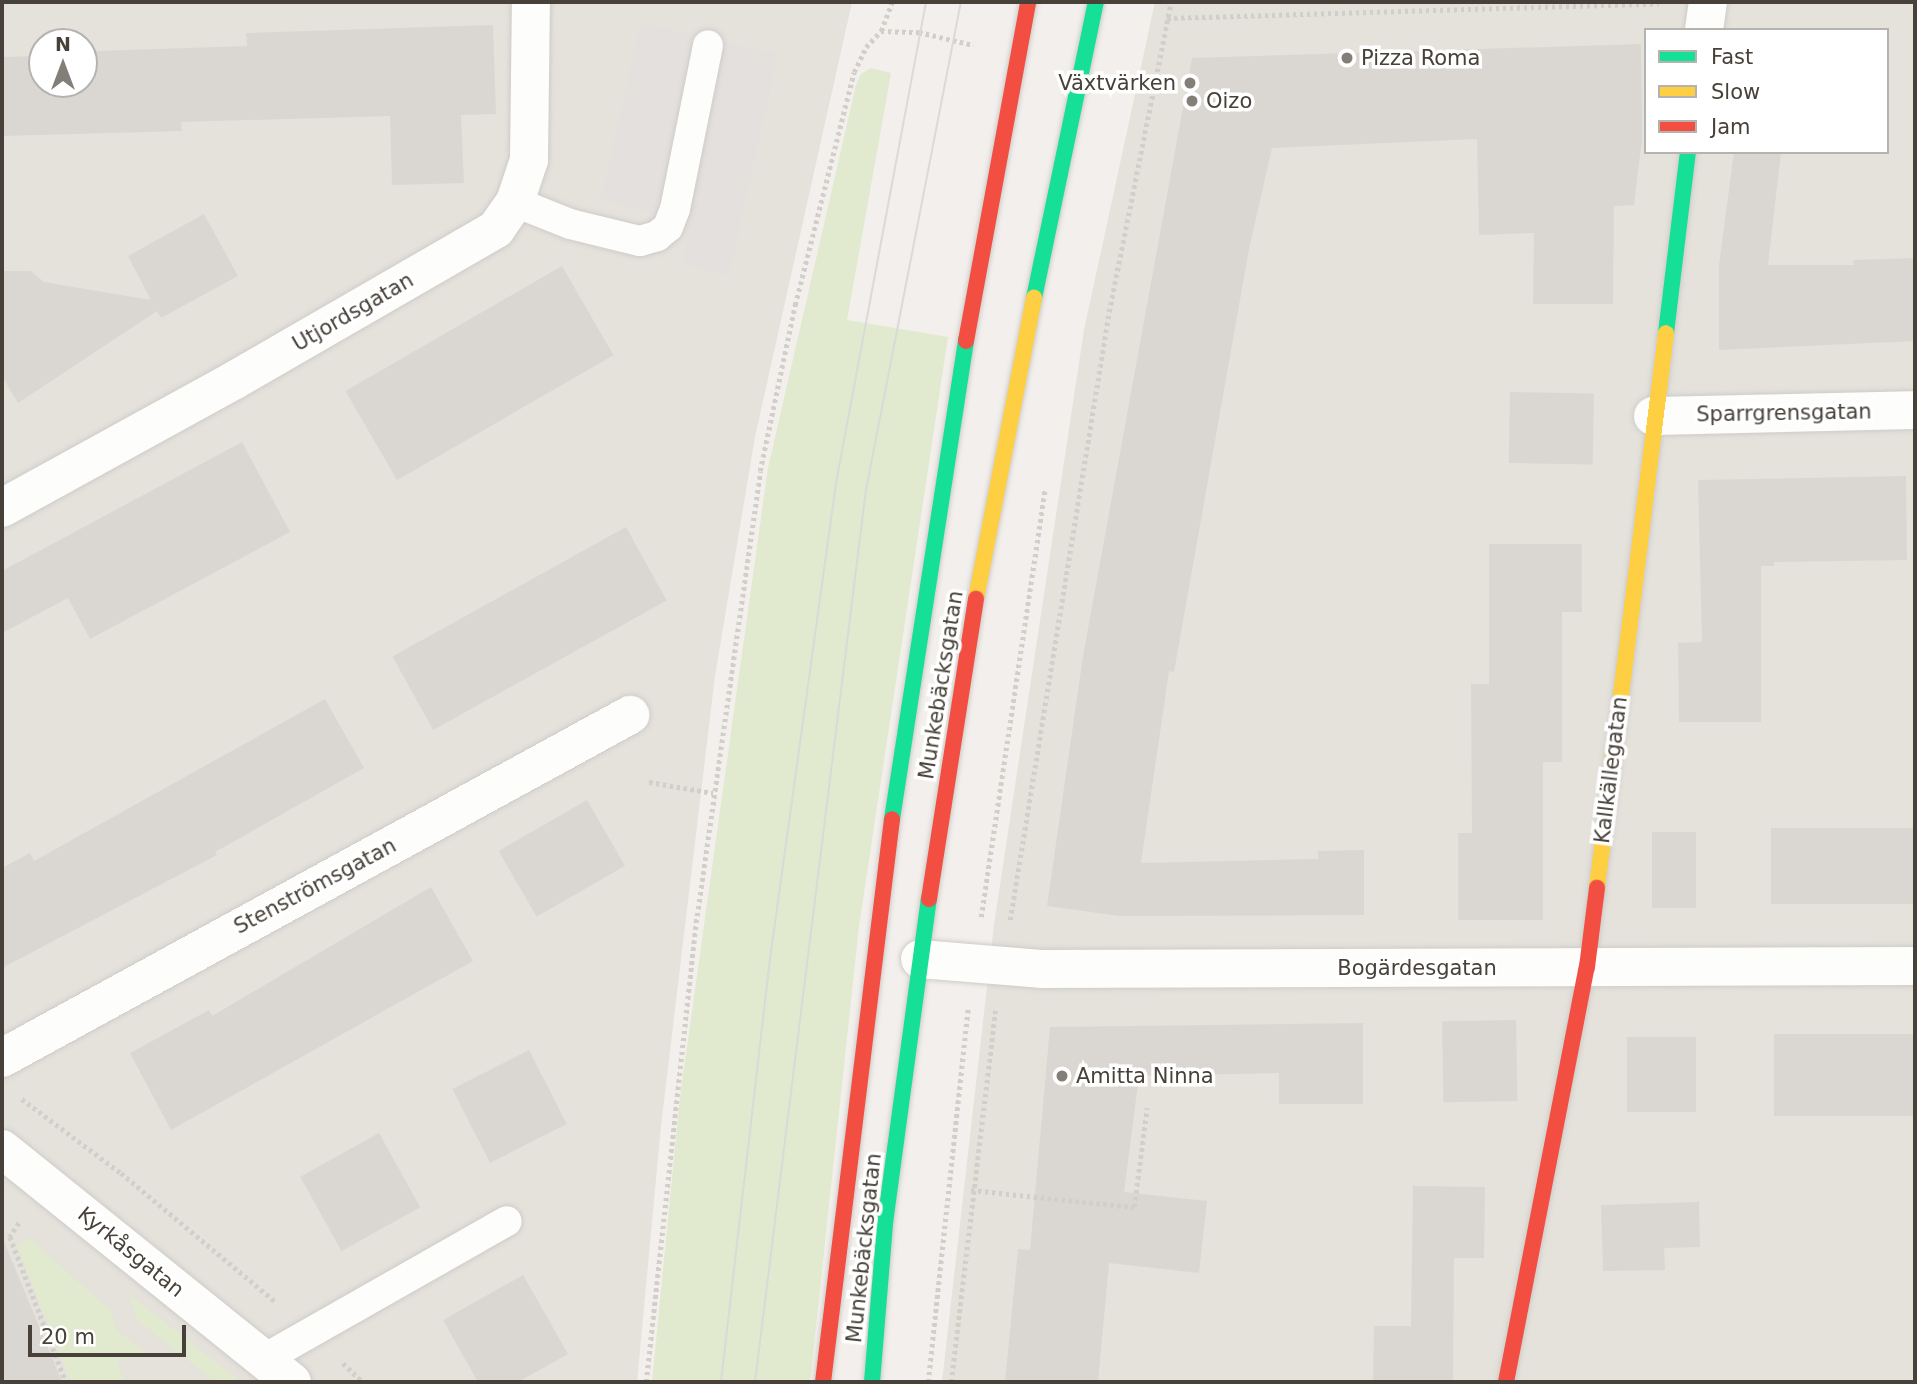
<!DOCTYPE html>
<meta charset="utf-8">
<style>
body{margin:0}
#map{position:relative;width:1917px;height:1384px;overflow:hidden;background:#f2efec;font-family:"DejaVu Sans",sans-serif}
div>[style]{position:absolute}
.residential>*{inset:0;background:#e5e1db}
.green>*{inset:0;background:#e1e9cf}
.parking>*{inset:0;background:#e3e0dd}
.building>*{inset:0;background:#dad7d3;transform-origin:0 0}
.path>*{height:4.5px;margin-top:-2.25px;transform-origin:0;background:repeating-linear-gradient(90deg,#d2cfcb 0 3.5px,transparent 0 7px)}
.roads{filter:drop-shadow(0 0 2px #ceccc9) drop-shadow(0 0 2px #ceccc9)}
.lane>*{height:30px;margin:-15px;padding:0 15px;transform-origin:15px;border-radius:15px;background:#fdfdfc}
.street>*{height:38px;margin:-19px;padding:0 19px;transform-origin:19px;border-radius:19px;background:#fdfdfc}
.fast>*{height:16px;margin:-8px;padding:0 8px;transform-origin:8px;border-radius:8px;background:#16e098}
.slow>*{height:16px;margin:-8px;padding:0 8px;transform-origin:8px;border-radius:8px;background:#ffcf43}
.jam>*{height:16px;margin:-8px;padding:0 8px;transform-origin:8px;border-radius:8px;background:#f24e42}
.tram>*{height:2px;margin:-1px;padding:0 1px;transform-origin:1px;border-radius:1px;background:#dadad9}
.dots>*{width:19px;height:19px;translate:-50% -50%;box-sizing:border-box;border:4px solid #fff;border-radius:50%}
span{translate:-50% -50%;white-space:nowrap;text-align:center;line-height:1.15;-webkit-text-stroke:7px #fff;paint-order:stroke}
.poi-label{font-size:21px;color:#474139}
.left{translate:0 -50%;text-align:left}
.right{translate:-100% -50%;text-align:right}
.street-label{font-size:21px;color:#474139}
.frame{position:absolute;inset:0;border:4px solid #474139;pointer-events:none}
.legend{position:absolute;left:1644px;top:28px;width:245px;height:126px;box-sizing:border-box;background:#fff;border:2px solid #b5b3b0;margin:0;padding:9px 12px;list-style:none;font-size:21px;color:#474139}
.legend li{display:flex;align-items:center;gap:14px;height:35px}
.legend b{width:35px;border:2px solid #b5b3b0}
.north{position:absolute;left:28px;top:28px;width:70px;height:70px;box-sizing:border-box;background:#fff;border:2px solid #b5b3b0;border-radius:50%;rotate:0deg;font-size:19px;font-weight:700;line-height:28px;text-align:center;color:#474139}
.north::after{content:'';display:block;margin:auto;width:24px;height:32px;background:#837e78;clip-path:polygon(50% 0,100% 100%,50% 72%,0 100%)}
.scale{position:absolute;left:28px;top:1325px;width:158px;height:32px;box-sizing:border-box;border:4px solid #474139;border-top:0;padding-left:9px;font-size:21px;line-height:24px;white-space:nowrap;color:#474139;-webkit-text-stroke:5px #fff;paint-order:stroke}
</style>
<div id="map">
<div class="residential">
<i style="clip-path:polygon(evenodd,2px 2px,852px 2px,755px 437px,715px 676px,661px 1126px,637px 1382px,2px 1382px,2px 2px,42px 42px,84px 42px,84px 84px,42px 84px,42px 42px)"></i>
<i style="clip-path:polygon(evenodd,1155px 2px,1915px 2px,1915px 1382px,942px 1382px,994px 925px,1084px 330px,1155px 2px,1646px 30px,1887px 30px,1887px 152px,1646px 152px,1646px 30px)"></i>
</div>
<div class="green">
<i style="clip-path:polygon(871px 68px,891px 73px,847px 320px,948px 337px,859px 926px,810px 1382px,652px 1382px,680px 1097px,768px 468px,856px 85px,861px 74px)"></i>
<i style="clip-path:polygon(29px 1238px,111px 1311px,117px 1330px,144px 1352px,116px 1362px,125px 1382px,71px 1382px,17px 1245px)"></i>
<i style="clip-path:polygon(129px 1297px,134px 1298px,241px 1382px,215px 1382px,137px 1320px)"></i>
</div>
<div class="parking">
<i style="clip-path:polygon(640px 23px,778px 54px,729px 275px,682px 264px,691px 220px,601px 200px)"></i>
</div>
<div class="building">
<i style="clip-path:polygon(493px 25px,496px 114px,461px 115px,464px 183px,392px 185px,390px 116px,181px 122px,182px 131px,2px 136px,2px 57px,42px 56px,42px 84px,84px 84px,84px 54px,97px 51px,247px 46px,246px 33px)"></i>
<i style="clip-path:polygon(1641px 44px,1642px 139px,1634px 205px,1614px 206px,1613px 304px,1533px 304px,1534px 233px,1479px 235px,1477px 139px,1272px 148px,1249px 249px,1174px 672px,1169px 671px,1141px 863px,1318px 859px,1318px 851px,1364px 850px,1364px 915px,1120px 916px,1047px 906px,1083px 656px,1192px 58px)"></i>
<i style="clip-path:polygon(1734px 152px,1781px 152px,1768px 265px,1854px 265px,1853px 260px,1915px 258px,1915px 341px,1719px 350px,1719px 265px)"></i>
<i style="clip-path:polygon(204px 214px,238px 276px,161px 318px,157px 311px,18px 403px,2px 376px,2px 271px,31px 271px,44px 282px,151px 300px,128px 256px)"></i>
<i style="left:562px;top:266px;width:103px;height:250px;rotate:60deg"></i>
<i style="left:1510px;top:392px;width:84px;height:71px;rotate:1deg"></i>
<i style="clip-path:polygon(242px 442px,290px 532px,90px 639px,68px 598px,2px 633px,2px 571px)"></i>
<i style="clip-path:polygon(1906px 476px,1907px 560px,1774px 562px,1774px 566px,1761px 566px,1761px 722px,1679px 722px,1678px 643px,1702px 642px,1698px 480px)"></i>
<i style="left:626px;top:527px;width:84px;height:267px;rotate:61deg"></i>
<i style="clip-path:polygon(1489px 544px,1582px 544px,1582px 612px,1562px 612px,1562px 762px,1543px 762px,1543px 920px,1458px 920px,1458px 833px,1472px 833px,1471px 684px,1489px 684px)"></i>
<i style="clip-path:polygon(325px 699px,364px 768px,215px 852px,217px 855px,2px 968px,2px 868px,30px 853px,34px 861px)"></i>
<i style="left:587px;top:800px;width:76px;height:102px;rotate:60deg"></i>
<i style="left:1915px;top:828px;width:76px;height:144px;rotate:90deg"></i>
<i style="left:1652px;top:832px;width:44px;height:76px"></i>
<i style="clip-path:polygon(431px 887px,473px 961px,171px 1130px,130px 1053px,209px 1010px,212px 1016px)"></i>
<i style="left:1516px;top:1020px;width:81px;height:74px;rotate:89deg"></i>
<i style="clip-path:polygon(1363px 1023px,1363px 1104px,1279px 1104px,1279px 1073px,1139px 1076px,1124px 1192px,1207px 1201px,1199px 1273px,1109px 1263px,1098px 1382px,1005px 1382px,1018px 1249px,1030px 1250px,1050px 1027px)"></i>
<i style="left:1915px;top:1034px;width:82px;height:141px;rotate:90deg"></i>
<i style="left:1627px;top:1037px;width:69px;height:75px"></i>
<i style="left:529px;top:1050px;width:83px;height:86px;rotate:63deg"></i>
<i style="left:379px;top:1133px;width:85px;height:90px;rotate:61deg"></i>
<i style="clip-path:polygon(1413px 1186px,1485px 1187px,1484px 1258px,1454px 1258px,1453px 1382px,1373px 1382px,1374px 1326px,1411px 1326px)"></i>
<i style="clip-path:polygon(1699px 1202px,1700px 1247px,1664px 1248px,1665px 1270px,1603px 1271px,1601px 1205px)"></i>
<i style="clip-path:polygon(2px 1239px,3px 1239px,62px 1382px,2px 1382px)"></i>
<i style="clip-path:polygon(523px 1275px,568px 1354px,518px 1382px,478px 1382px,443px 1320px)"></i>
</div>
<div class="path">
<i style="left:1167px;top:18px;width:492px;rotate:-1.7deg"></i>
<i style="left:881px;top:31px;width:38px;rotate:2deg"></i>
<i style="left:919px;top:32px;width:56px;rotate:13.5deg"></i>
<i style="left:1129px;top:80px;width:25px;rotate:12deg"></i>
<i style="left:649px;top:782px;width:65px;rotate:9.8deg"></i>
<i style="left:981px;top:917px;width:432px;rotate:-81.5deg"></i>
<i style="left:1010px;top:920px;width:616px;rotate:-80.75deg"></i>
<i style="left:1109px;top:312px;width:316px;rotate:-78.7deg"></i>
<i style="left:22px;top:1099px;width:124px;rotate:36.8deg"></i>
<i style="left:121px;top:1173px;width:203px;rotate:39.8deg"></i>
<i style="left:971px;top:1190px;width:164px;rotate:6deg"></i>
<i style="left:1134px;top:1207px;width:100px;rotate:-82.5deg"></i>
<i style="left:19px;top:1223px;width:17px;rotate:123deg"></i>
<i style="left:10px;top:1237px;width:155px;rotate:68.9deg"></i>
<i style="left:343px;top:1363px;width:28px;rotate:44deg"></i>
<i style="left:646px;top:1382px;width:469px;rotate:-83.8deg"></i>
<i style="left:697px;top:916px;width:449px;rotate:-81.9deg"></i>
<i style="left:760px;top:471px;width:170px;rotate:-78.1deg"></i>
<i style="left:795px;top:305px;width:240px;rotate:-75.8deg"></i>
<i style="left:854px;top:72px;width:28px;rotate:-64deg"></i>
<i style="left:866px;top:47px;width:22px;rotate:-47deg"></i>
<i style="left:881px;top:31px;width:31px;rotate:-69deg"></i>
<i style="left:928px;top:1382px;width:375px;rotate:-83.9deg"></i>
<i style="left:951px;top:1382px;width:374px;rotate:-83.2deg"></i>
</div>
<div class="roads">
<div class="lane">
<i style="left:515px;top:202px;width:59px;rotate:21.8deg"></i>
<i style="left:570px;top:224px;width:72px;rotate:13.7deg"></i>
<i style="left:640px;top:241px;width:18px;rotate:-16deg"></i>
<i style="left:657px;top:236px;width:14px;rotate:-39deg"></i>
<i style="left:668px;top:227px;width:19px;rotate:-69deg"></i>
<i style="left:675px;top:209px;width:167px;rotate:-78.6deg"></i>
<i style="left:264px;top:1359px;width:279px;rotate:-29.6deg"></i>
</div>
<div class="street">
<i style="left:1704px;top:30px;width:28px;rotate:-82deg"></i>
<i style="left:1653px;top:416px;width:262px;rotate:-1.3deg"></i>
<i style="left:2px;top:508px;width:264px;rotate:-28.8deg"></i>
<i style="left:233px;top:381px;width:304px;rotate:-30deg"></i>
<i style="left:496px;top:229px;width:33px;rotate:-55deg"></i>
<i style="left:515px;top:202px;width:44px;rotate:-71.6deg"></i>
<i style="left:529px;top:160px;width:158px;rotate:-89.3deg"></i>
<i style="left:920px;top:959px;width:121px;rotate:4.7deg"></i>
<i style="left:1041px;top:969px;width:874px;rotate:-0.2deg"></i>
<i style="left:2px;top:1058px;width:716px;rotate:-28.64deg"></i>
<i style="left:2px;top:1149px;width:372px;rotate:38.8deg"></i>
</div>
<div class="fast">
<i style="left:1034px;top:298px;width:302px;rotate:-78.2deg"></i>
<i style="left:1666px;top:333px;width:182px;rotate:-83.1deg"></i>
<i style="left:892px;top:819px;width:484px;rotate:-81.2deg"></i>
<i style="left:872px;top:1382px;width:160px;rotate:-85.3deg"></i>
<i style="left:885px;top:1223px;width:327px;rotate:-82.3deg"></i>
</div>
<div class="slow">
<i style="left:976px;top:599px;width:307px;rotate:-79.1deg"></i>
<i style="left:1597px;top:888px;width:559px;rotate:-82.91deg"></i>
</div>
<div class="jam">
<i style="left:966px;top:341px;width:345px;rotate:-79.6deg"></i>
<i style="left:929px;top:899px;width:304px;rotate:-81.1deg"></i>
<i style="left:823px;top:1382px;width:567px;rotate:-83.01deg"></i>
<i style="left:1506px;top:1382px;width:423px;rotate:-79deg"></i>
<i style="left:1587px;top:967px;width:80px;rotate:-82.8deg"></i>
</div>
</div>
<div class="tram">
<i style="left:721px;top:1382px;width:426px;rotate:-83.4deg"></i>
<i style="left:770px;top:959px;width:481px;rotate:-82.1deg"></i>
<i style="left:836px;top:483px;width:489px;rotate:-79.4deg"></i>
<i style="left:755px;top:1382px;width:899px;rotate:-82.91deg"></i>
<i style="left:866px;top:490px;width:497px;rotate:-79deg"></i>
</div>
<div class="dots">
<i style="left:1347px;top:58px;background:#837e78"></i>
<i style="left:1190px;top:83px;background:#837e78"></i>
<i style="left:1192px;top:101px;background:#837e78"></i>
<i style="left:1062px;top:1076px;background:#837e78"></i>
</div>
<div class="poi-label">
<span class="left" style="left:1361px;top:58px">Pizza Roma</span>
<span class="right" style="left:1176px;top:83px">Växtvärken</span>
<span class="left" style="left:1206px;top:101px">Oizo</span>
<span class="left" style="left:1076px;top:1076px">Amitta Ninna</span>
</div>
<div class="street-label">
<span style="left:353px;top:312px;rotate:-30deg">Utjordsgatan</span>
<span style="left:1784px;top:413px;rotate:-1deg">Sparrgrensgatan</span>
<span style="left:941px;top:685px;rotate:-81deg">Munkebäcksgatan</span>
<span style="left:1611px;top:770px;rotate:-83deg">Kallkällegatan</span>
<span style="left:315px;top:886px;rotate:-28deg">Stenströmsgatan</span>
<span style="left:1417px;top:968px">Bogärdesgatan</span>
<span style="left:864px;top:1248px;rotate:-84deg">Munkebäcksgatan</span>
<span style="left:131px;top:1252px;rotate:39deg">Kyrkåsgatan</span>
</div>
<div class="frame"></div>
<ul class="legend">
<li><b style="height:9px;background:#16e098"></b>Fast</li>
<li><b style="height:9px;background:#ffcf43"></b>Slow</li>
<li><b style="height:9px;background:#f24e42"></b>Jam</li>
</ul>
<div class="north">N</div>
<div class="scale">20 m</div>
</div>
